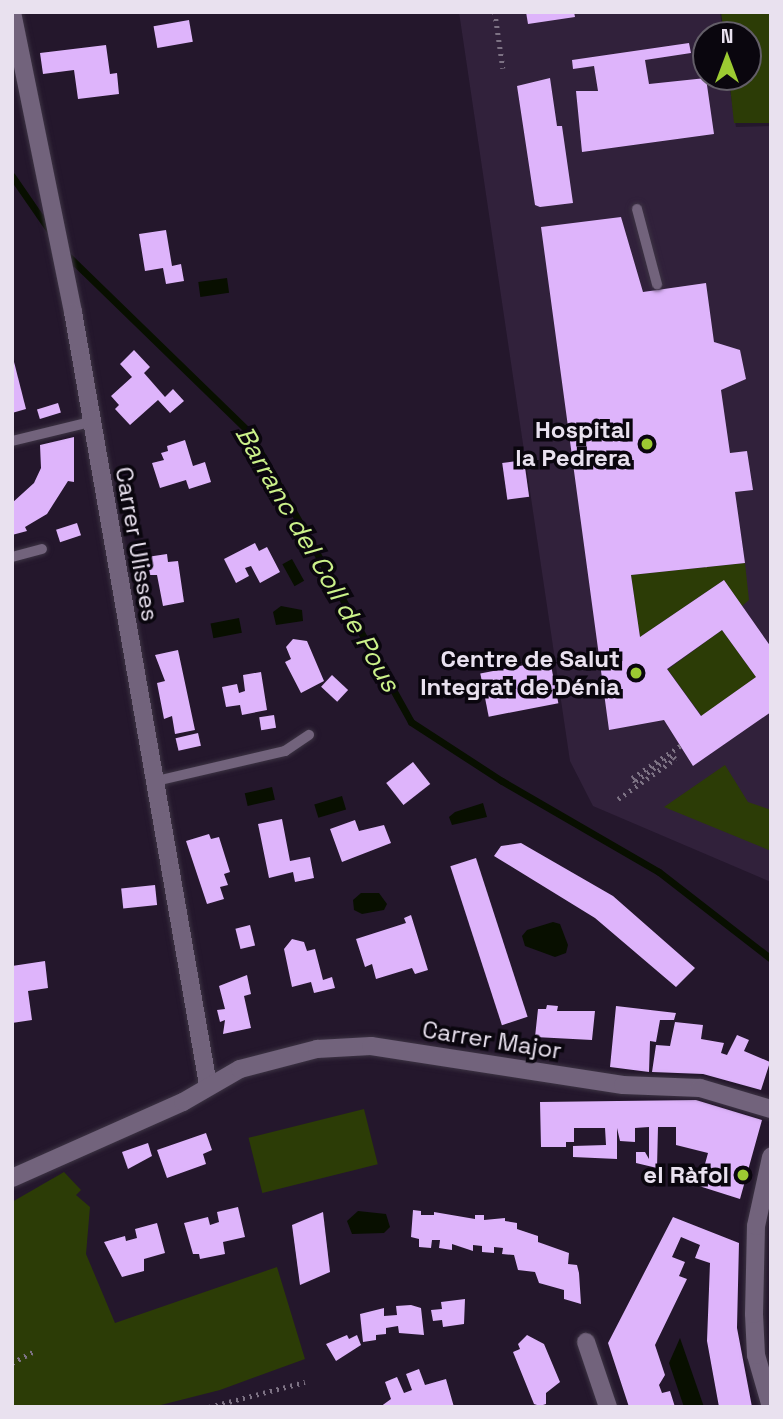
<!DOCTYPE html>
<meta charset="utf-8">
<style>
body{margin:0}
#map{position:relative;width:783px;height:1419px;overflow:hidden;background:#24172c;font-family:"Space Grotesk",sans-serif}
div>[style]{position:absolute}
.built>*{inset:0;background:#31213b}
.green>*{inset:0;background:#2c3c06;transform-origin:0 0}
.water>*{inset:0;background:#080f00;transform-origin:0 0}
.stream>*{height:7px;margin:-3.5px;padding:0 3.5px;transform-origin:3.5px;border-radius:3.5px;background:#080f00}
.building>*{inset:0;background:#deb4fb;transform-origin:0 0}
.path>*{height:4.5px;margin-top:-2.25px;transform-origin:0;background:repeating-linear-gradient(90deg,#7d7284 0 2px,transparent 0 7px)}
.roads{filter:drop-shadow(0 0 2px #3d3444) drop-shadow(0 0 2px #3d3444)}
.lane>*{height:10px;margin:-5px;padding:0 5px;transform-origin:5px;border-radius:5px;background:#72637c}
.street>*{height:18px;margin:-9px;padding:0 9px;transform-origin:9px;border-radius:9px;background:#72637c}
.dots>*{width:19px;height:19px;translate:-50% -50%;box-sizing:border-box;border:4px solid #0a060e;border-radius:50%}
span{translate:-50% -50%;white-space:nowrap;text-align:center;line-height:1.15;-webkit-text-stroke:7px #0a060e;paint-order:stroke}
.poi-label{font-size:24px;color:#e9e1ef;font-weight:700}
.right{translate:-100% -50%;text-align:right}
.street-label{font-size:24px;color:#e9e1ef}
.water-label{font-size:26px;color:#cbf18a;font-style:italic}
.frame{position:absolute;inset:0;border:14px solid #e9e1ef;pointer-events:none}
.north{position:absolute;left:692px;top:21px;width:70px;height:70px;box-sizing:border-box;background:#0a060e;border:2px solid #635e68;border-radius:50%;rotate:0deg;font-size:19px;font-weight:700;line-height:28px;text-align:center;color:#e9e1ef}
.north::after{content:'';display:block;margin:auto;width:24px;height:32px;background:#9cca32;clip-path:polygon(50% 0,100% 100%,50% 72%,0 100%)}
</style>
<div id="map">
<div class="built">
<i style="clip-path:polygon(459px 12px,720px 12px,723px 35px,706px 35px,706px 77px,728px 77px,736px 127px,771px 126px,771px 882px,593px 806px,570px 761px)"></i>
</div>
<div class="green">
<i style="clip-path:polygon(721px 12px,771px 12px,771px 123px,734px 123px,729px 77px,748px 77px,748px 35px,724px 35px)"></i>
<i style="clip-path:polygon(745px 563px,749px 600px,742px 606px,724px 580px,640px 637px,631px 575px)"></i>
<i style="left:722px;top:630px;width:58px;height:67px;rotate:54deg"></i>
<i style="clip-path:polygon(725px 765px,748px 802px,771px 810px,771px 851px,664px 807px)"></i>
<i style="left:364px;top:1109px;width:57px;height:119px;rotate:76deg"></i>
<i style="clip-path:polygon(64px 1172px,81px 1190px,76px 1195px,90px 1207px,86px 1254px,115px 1323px,277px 1267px,305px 1359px,220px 1390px,153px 1407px,12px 1407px,12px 1202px)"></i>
</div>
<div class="water">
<i style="left:227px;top:278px;width:15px;height:29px;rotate:82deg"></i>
<i style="left:292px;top:559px;width:25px;height:11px;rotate:61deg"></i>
<i style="clip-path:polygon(281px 606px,302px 610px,303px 621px,276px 625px,273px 612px)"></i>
<i style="left:239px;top:618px;width:15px;height:29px;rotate:79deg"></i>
<i style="left:272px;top:787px;width:13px;height:28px;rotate:77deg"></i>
<i style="left:342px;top:796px;width:14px;height:29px;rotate:73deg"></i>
<i style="clip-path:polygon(483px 803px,487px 817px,452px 825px,449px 817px,455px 812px)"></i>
<i style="clip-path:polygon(361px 893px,379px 893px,387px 904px,384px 910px,362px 914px,354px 910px,353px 900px)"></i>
<i style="clip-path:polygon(553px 922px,560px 924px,568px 945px,566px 953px,555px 957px,525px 946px,522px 936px,527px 930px)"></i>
<i style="clip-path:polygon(358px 1211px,386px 1214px,390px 1227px,384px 1233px,352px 1234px,347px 1221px)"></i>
<i style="clip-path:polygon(680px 1338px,704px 1407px,684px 1407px,669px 1363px)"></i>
</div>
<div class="stream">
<i style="left:12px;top:176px;width:70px;rotate:55.4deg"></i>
<i style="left:67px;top:255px;width:254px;rotate:44.2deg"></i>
<i style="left:249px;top:432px;width:332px;rotate:60.8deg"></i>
<i style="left:411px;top:722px;width:108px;rotate:33deg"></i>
<i style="left:502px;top:781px;width:181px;rotate:30.1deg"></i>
<i style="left:659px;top:872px;width:142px;rotate:37.8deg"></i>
</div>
<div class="building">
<i style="clip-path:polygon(526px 12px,574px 12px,575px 17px,528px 24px)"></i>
<i style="left:189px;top:20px;width:22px;height:36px;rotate:80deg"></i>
<i style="clip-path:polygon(689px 43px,691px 53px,645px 60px,649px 84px,706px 78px,714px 134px,582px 152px,576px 91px,598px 91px,594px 66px,573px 69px,572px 60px)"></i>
<i style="clip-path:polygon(106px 45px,110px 74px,117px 73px,119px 94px,78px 99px,74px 70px,43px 74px,40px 53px)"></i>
<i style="clip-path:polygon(550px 78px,557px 126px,562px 126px,573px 203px,540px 207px,535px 205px,517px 86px)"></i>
<i style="clip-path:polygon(evenodd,621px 217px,643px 292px,706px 283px,714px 342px,740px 350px,746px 379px,721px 390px,730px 453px,747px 451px,753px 490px,735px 492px,745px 563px,631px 575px,640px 637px,724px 580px,771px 647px,771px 712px,693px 766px,664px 720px,609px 730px,541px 227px,621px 217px,722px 630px,756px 677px,701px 716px,667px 669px,722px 630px)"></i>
<i style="clip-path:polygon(166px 230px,172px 266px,181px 264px,184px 281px,166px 284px,163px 268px,145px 271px,139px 234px)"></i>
<i style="clip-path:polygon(134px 350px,150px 367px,144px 373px,165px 397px,173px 389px,184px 401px,170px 413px,158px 400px,130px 425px,115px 409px,119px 405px,111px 396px,132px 377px,120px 364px)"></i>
<i style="clip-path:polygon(13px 358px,26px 409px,12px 413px,12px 359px)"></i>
<i style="left:58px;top:403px;width:10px;height:22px;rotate:73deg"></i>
<i style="clip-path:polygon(74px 437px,74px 482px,68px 481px,47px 514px,25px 527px,27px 531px,12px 535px,12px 503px,34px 483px,41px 468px,40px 445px)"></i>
<i style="clip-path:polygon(185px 440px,193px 466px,205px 462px,211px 482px,189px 489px,186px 480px,160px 488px,152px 463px,164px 460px,161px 453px,168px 451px,167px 446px)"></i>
<i style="left:524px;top:460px;width:37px;height:22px;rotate:82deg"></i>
<i style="left:77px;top:523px;width:13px;height:22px;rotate:72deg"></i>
<i style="clip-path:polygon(255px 543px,259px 551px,267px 547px,280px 572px,260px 583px,251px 566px,245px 568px,249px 576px,236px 583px,224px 559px)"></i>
<i style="clip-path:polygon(167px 554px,168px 562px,178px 561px,184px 602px,163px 606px,157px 575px,150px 575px,147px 557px)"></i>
<i style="clip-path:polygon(293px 639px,307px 641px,324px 681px,301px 693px,285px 662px,291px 659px,286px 647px)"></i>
<i style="clip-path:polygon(178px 650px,195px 730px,175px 734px,172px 716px,164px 719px,157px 683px,165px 681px,155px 655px)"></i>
<i style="left:550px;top:660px;width:44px;height:71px;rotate:79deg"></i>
<i style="clip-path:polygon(261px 672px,267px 710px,242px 715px,240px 705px,226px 707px,222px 687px,237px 684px,239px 693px,245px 691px,243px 675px)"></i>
<i style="left:332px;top:675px;width:22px;height:16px;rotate:43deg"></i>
<i style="left:274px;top:715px;width:13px;height:15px;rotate:81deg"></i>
<i style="left:198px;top:733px;width:13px;height:23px;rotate:77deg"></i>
<i style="left:413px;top:762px;width:28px;height:34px;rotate:52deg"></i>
<i style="clip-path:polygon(282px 819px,290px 861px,310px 857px,314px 878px,295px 882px,293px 872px,269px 878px,258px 824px)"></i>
<i style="clip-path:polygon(355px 820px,359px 831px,384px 825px,391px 843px,342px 862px,330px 829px)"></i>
<i style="clip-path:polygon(209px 834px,211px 839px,219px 837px,230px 872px,224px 874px,228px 885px,220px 887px,224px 899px,207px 904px,186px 841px)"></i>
<i style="clip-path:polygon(521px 843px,613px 896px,695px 968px,676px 987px,595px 918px,494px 856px,501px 846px)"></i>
<i style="left:476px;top:858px;width:167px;height:27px;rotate:72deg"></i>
<i style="left:155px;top:885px;width:20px;height:34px;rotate:84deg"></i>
<i style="clip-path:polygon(411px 915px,428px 970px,415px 974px,412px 968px,376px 979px,372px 964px,365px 967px,356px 939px,406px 923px,404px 918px)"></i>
<i style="left:250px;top:925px;width:21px;height:15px;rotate:76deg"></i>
<i style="clip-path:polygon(292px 939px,304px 942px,307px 951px,315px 949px,323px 980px,332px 977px,335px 988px,314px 993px,311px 982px,292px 987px,284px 949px)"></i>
<i style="clip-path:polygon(45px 961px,48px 988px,28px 991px,32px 1020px,12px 1023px,12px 966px)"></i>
<i style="clip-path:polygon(247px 975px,251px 994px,244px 996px,251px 1028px,223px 1034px,225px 1020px,220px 1022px,217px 1010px,225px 1009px,219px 986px)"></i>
<i style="clip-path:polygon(547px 1005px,558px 1006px,557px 1011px,595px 1011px,592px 1040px,535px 1037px,538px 1009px,546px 1009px)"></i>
<i style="clip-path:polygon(616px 1006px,676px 1013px,674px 1020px,660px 1020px,656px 1042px,650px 1041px,649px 1072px,610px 1067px)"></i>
<i style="clip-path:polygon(675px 1022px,703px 1025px,701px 1039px,724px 1043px,721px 1053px,727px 1055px,737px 1035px,749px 1040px,744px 1051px,770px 1062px,761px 1090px,703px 1074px,652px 1072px,656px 1045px,670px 1046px)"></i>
<i style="clip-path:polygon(696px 1100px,762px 1120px,740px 1199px,699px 1186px,708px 1153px,676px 1145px,676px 1127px,658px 1127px,657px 1168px,636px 1163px,636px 1152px,645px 1152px,649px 1159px,649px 1127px,635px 1128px,635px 1142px,620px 1141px,617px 1128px,617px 1159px,573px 1157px,573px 1146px,606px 1145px,605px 1128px,574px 1128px,574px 1142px,566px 1142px,566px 1147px,541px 1147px,540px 1102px)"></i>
<i style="clip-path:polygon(206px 1133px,212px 1150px,203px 1154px,206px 1164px,167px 1178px,157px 1150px)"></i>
<i style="clip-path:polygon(148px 1143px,152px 1156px,128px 1169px,122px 1152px)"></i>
<i style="clip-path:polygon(238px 1207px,245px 1237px,223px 1242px,225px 1254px,200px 1259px,199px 1254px,193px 1254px,184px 1223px,208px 1217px,210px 1225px,219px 1222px,217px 1212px)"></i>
<i style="clip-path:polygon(413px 1210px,421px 1211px,421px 1215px,434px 1215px,434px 1212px,475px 1219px,475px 1215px,484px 1215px,484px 1220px,505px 1218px,505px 1221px,517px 1223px,517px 1229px,538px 1236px,538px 1242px,569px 1253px,568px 1264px,577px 1265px,579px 1273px,581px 1304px,564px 1299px,564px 1290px,539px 1283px,535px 1272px,518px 1270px,514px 1255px,502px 1254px,503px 1248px,494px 1247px,494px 1253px,482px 1252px,482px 1246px,473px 1245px,473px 1251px,452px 1244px,452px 1250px,439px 1248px,440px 1240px,432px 1240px,431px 1248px,419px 1247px,419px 1239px,411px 1237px)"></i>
<i style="clip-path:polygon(323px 1212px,330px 1272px,300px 1285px,292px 1225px)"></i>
<i style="clip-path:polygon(673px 1217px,739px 1243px,737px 1328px,752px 1407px,719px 1407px,707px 1341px,710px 1263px,695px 1258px,700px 1245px,681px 1237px,672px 1257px,685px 1262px,679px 1276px,687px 1279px,655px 1345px,665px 1375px,659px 1385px,662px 1393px,670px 1391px,675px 1407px,629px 1407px,608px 1343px)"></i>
<i style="clip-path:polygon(157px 1223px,165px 1253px,144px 1259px,144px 1271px,122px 1277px,104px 1242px,125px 1236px,126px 1241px,137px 1238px,135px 1229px)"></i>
<i style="clip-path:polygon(465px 1299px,464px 1324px,443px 1327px,442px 1320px,433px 1321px,431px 1310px,442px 1309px,441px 1302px)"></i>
<i style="clip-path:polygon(411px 1305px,421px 1308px,424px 1335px,399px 1333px,398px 1326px,386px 1328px,386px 1334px,376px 1335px,376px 1340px,363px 1342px,360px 1314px,384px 1308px,384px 1316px,397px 1315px,396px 1306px)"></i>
<i style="clip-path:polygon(347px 1335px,349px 1339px,357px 1335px,361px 1345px,336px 1361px,326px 1344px)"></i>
<i style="clip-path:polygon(527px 1335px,544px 1344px,560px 1382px,546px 1393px,546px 1404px,540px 1406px,534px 1404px,513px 1352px,520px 1349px,518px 1344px)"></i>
<i style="clip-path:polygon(419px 1369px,425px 1385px,446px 1379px,454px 1407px,380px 1407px,391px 1399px,385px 1382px,397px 1377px,404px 1393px,412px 1390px,406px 1374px)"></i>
</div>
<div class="path">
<i style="left:495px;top:12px;width:57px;rotate:81.9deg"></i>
<i style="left:672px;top:756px;width:45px;rotate:144.9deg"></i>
<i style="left:635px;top:782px;width:5px;rotate:-127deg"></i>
<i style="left:632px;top:778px;width:58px;rotate:-33.7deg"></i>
<i style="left:618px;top:799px;width:70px;rotate:-35.1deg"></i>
<i style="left:675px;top:759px;width:4px;rotate:-135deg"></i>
<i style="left:12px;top:1363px;width:27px;rotate:-28deg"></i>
<i style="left:209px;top:1407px;width:99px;rotate:-14.6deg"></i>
</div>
<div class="roads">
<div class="lane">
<i style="left:637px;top:209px;width:78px;rotate:75.1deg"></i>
<i style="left:12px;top:441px;width:80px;rotate:-13.7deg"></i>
<i style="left:12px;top:557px;width:31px;rotate:-15deg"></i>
<i style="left:152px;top:782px;width:137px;rotate:-13.1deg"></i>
<i style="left:285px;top:751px;width:29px;rotate:-34deg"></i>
</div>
<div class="street">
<i style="left:12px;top:12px;width:306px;rotate:78.5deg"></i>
<i style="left:73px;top:312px;width:785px;rotate:80.09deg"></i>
<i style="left:12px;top:1178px;width:187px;rotate:-24deg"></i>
<i style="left:183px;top:1102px;width:66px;rotate:-30.1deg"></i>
<i style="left:240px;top:1069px;width:80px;rotate:-14.6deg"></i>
<i style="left:317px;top:1049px;width:54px;rotate:-3.2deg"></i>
<i style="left:371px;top:1046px;width:255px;rotate:8.8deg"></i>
<i style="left:623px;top:1085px;width:77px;rotate:2.2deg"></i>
<i style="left:700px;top:1088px;width:74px;rotate:16.5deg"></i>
<i style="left:586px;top:1342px;width:69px;rotate:71.3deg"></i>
<i style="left:771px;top:1407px;width:54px;rotate:-106.1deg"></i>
<i style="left:756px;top:1355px;width:41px;rotate:-92.8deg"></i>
<i style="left:754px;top:1314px;width:88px;rotate:-88.7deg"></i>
<i style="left:756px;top:1226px;width:71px;rotate:-77.7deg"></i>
</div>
</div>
<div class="dots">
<i style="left:647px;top:444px;background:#9cca32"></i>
<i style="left:636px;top:673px;background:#9cca32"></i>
<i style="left:743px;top:1175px;background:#9cca32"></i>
</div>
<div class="poi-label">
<span class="right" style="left:631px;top:444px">Hospital<br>la Pedrera</span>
<span class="right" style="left:620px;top:673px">Centre de Salut<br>Integrat de Dénia</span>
<span class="right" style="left:729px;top:1175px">el Ràfol</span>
</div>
<div class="street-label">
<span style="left:137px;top:544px;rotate:80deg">Carrer Ulisses</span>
<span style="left:492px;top:1040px;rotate:9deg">Carrer Major</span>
</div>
<div class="water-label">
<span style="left:317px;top:559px;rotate:60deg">Barranc del Coll de Pous</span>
</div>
<div class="frame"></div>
<div class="north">N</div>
</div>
